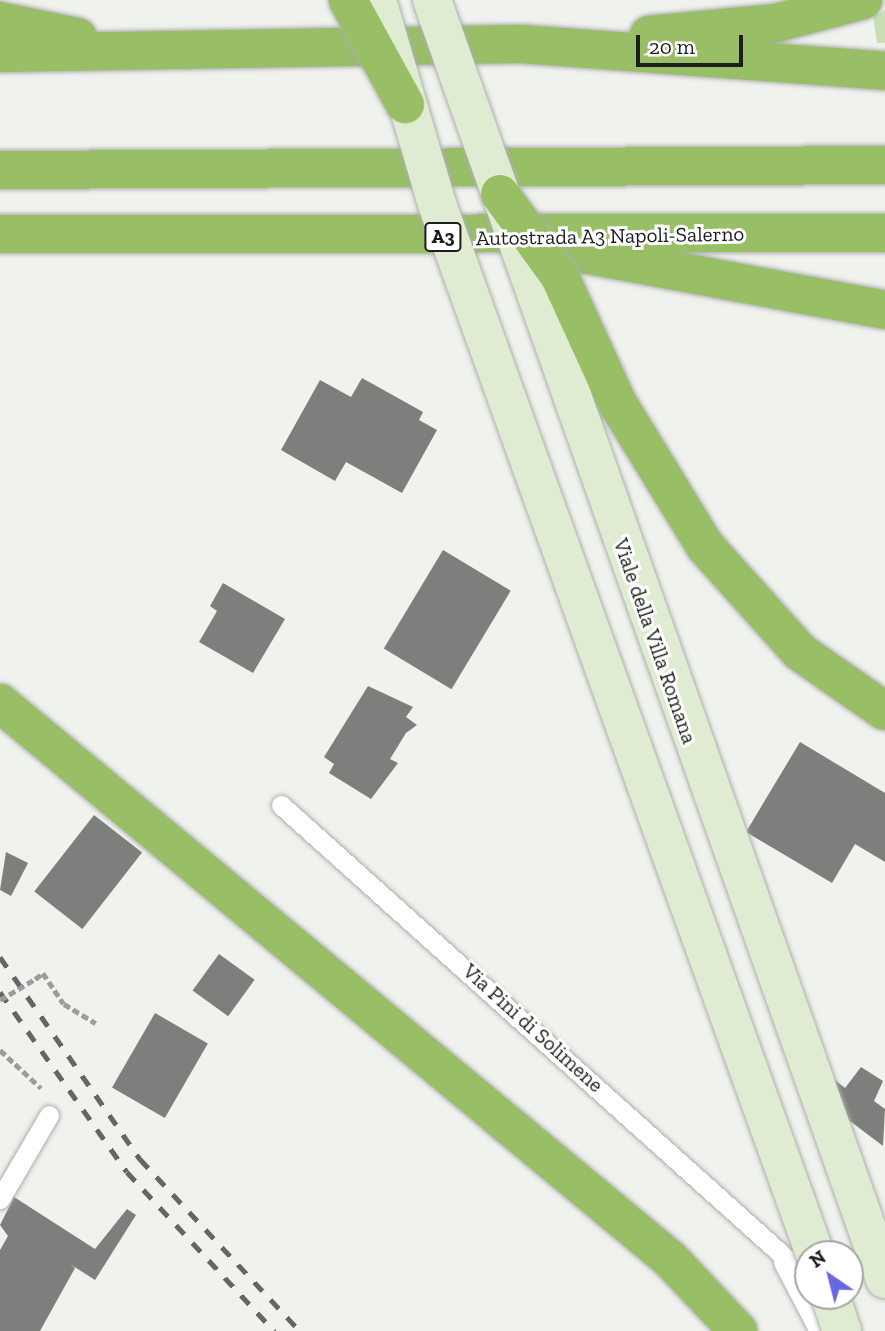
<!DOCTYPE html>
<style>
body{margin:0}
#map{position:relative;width:885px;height:1331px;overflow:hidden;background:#f0f2ee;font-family:"Zilla Slab",serif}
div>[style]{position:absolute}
.green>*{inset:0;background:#cadeb6}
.building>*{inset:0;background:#7d7f7c;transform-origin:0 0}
.path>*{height:4.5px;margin-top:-2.25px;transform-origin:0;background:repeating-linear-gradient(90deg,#9c9d9b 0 7px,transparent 0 10.5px)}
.roads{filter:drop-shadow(0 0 2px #adafab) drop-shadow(0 0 2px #adafab)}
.service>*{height:19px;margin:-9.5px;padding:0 9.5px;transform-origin:9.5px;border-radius:9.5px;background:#fff}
.motorway>*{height:38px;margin:-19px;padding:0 19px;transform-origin:19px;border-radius:19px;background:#98be66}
.rail>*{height:5px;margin-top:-2.5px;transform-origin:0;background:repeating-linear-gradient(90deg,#656664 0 12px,transparent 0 24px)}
.path-bridge>*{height:4.5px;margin-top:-2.25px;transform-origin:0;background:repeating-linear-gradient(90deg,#9c9d9b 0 7px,transparent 0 10.5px)}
.bridges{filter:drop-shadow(0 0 2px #adafab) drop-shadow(0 0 2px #adafab)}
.secondary-bridge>*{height:38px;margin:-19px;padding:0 19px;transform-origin:19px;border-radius:19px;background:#e0ecd1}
.motorway-bridge>*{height:38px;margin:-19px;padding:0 19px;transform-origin:19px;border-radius:19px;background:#98be66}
span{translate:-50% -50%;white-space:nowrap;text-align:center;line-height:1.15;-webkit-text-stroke:6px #fff;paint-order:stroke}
.shield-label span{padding:2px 5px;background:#fff;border:2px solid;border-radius:5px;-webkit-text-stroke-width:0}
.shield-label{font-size:19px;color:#1d1d1c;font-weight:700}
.street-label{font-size:21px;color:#1d1d1c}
.north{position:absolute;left:794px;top:1240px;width:70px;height:70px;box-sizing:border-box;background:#fff;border:2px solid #a5a5a4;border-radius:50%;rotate:325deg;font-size:19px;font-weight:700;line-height:28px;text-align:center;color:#1d1d1c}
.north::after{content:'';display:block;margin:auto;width:24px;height:32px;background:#6668e1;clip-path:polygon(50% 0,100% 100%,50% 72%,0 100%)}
.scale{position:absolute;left:636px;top:35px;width:107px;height:32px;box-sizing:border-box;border:4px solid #1d1d1c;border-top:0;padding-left:9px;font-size:21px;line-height:24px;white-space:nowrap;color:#1d1d1c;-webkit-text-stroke:5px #fff;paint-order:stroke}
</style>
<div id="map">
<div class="green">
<i style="clip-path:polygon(885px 10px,885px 43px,877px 43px,873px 16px)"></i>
</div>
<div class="building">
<i style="clip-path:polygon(362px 378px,423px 412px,419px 420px,437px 430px,402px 493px,346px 462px,335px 481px,281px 450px,320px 380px,351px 397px)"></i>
<i style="left:443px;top:550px;width:79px;height:115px;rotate:31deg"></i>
<i style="clip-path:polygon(223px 583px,285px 619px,253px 673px,199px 642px,217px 611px,210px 606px)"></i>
<i style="clip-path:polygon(368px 686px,413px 707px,406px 717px,417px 725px,406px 733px,390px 759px,398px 763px,371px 799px,329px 773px,334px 764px,324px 757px)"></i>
<i style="clip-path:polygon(800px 742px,885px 793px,885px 862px,855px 844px,832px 883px,746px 832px)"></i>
<i style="left:94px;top:815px;width:61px;height:97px;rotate:38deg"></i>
<i style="clip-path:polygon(6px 852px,28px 863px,11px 896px,0 890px)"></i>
<i style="left:219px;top:954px;width:44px;height:45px;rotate:36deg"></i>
<i style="left:155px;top:1013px;width:61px;height:86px;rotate:30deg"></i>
<i style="clip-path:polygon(861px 1067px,883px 1081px,874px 1101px,885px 1109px,883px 1146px,846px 1118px,831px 1077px,845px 1088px)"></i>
<i style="clip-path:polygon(14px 1197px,95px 1249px,127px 1209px,136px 1215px,95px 1280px,70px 1264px,75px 1268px,40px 1331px,0 1331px,0 1250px,8px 1236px,0 1225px)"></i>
</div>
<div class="path">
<i style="left:35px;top:979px;width:10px;rotate:-37deg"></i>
<i style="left:43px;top:973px;width:37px;rotate:56deg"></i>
<i style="left:64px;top:1004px;width:37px;rotate:31deg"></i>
<i style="left:0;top:1050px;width:56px;rotate:42.8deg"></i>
</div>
<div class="roads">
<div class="service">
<i style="left:281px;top:805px;width:708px;rotate:41.91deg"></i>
<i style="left:0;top:1199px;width:97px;rotate:-59.7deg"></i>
<i style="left:783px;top:1262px;width:78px;rotate:62.4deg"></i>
</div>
<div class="motorway">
<i style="left:0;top:21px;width:79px;rotate:11.7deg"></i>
<i style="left:649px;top:35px;width:128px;rotate:-5.4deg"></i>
<i style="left:776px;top:23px;width:90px;rotate:-14.8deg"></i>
<i style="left:0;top:53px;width:521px;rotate:-0.99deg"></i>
<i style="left:521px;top:44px;width:365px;rotate:4.2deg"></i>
<i style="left:0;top:170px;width:885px;rotate:-0.32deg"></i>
<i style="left:0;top:234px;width:885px;rotate:-0.06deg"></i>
<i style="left:584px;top:254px;width:306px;rotate:10.5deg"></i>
<i style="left:0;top:703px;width:871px;rotate:39.69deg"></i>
<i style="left:670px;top:1259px;width:99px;rotate:46.6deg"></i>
</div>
</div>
<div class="rail">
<i style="left:0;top:957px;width:246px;rotate:55.3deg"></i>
<i style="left:140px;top:1159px;width:235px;rotate:47.1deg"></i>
<i style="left:0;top:992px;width:220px;rotate:54.8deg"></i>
<i style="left:127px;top:1172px;width:217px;rotate:47.2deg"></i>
</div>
<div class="path-bridge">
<i style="left:0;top:1000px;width:41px;rotate:-31deg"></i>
</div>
<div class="bridges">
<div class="secondary-bridge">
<i style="left:377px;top:0;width:213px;rotate:73.6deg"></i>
<i style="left:437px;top:204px;width:1116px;rotate:70.2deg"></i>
<i style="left:432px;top:0;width:1357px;rotate:70.5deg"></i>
<i style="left:830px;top:1296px;width:37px;rotate:71deg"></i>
</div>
<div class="motorway-bridge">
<i style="left:348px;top:0;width:119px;rotate:61.3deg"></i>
<i style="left:500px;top:194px;width:102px;rotate:54.1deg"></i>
<i style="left:560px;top:277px;width:140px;rotate:65.5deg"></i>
<i style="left:618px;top:404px;width:167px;rotate:58.5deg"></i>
<i style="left:705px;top:546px;width:142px;rotate:48.1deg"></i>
<i style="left:800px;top:652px;width:103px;rotate:34.8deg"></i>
</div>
</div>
<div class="shield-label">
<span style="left:443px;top:237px">A3</span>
</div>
<div class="street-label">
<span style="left:610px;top:236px;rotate:-1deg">Autostrada A3 Napoli-Salerno</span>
<span style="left:655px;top:641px;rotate:71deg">Viale della Villa Romana</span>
<span style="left:533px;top:1028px;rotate:42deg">Via Pini di Solimene</span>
</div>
<div class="north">N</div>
<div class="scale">20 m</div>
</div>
